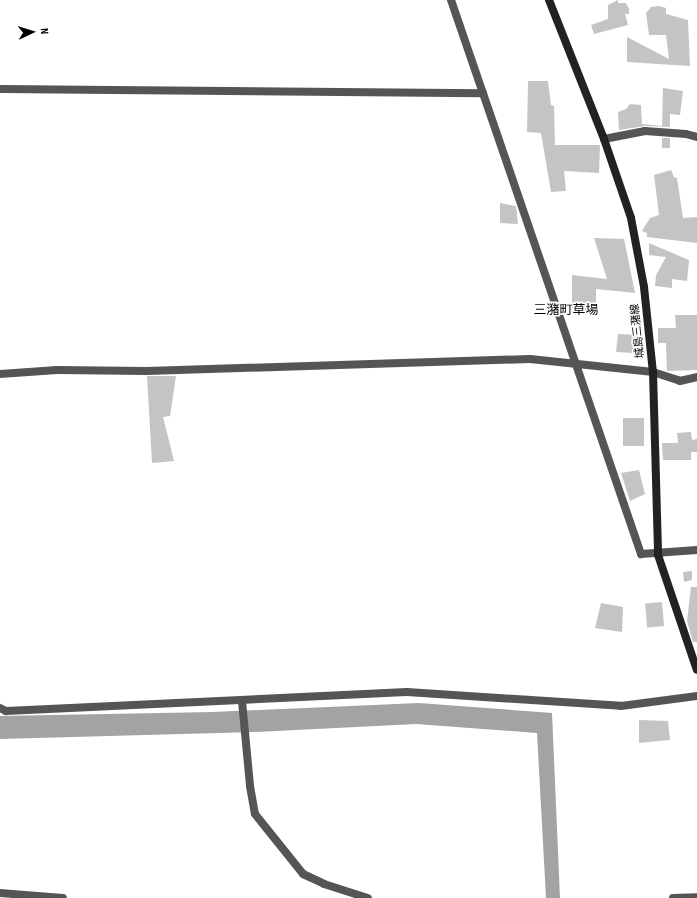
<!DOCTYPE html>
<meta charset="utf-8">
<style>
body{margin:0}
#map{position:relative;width:697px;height:898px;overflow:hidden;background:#fff;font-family:"Sofia Sans Condensed","Noto Sans JP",sans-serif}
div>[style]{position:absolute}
.water>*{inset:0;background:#a3a3a3}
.building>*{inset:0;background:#c4c4c4;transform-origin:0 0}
.street>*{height:8px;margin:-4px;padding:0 4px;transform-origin:4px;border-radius:4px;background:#555}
.secondary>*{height:8px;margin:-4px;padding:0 4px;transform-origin:4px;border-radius:4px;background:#222}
span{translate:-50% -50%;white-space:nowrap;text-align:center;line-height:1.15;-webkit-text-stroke:3px #fff;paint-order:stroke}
.street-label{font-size:11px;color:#000}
.quarter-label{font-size:13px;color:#000}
.north{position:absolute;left:12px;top:12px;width:40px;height:40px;-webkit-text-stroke:3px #fff;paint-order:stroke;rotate:86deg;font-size:11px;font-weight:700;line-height:16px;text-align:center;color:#000}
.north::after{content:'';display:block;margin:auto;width:14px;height:18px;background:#000;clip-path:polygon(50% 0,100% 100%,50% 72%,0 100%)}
</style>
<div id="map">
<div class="water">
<i style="clip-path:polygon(419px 703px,552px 713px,560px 898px,546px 898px,537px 733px,416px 724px,256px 732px,0 739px,0 716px,213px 712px)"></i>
</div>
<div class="building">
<i style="clip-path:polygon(618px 0,618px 3px,626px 3px,629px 9px,629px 14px,625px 14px,628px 25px,594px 34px,591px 25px,608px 19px,608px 5px)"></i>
<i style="clip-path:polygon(659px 6px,666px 8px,666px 14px,688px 20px,690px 66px,627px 62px,627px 37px,669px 59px,666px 35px,649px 35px,646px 13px,651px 7px)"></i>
<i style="clip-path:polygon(528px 81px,548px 81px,551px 105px,554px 106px,555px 145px,600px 145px,599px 173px,564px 171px,566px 191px,551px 192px,541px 133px,527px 132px)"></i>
<i style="clip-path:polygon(663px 88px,683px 91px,680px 115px,670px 114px,670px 127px,645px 126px,619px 130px,618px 112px,626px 109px,630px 104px,641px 105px,642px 124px,662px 126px)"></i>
<i style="left:662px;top:138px;width:8px;height:10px"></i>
<i style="clip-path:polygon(671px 170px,674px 177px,677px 178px,683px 218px,697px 217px,697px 243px,647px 237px,647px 233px,642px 231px,650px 218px,659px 215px,654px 175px)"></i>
<i style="clip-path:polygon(500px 203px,516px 206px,518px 224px,500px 223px)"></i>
<i style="clip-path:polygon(594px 238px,624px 239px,635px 293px,596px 289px,596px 313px,572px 308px,572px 275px,607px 279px)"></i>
<i style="clip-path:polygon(649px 243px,689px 260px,687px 281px,672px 279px,672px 288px,655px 286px,656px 275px,666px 257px,649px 255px)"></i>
<i style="clip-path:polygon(675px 315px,697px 315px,697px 370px,667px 371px,666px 343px,658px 343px,658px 328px,676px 328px)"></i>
<i style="clip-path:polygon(618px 334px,637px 335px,633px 353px,616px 352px)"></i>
<i style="clip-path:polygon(147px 376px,176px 376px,170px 416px,163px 417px,174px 461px,152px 463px)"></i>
<i style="left:623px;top:418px;width:21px;height:28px"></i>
<i style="clip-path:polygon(691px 432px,692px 440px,697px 439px,697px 452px,691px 452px,691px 460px,663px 460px,662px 443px,678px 443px,677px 433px)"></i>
<i style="clip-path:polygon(639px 470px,645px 494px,630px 501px,621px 473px)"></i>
<i style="clip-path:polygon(692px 571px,692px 580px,684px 582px,683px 572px)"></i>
<i style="clip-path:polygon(691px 587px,697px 587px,697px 642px,693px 642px,687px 621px)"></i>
<i style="left:662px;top:602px;width:24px;height:17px;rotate:85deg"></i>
<i style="clip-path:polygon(601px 603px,623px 607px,622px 632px,595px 628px)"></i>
<i style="clip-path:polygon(639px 720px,668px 721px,670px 740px,639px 743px)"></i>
</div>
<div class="street">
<i style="left:451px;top:0;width:586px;rotate:71.07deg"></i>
<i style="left:641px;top:554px;width:56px;rotate:-4.1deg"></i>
<i style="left:0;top:89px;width:483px;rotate:0.5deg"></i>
<i style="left:604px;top:139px;width:42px;rotate:-11deg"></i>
<i style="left:645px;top:131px;width:41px;rotate:4.2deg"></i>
<i style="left:686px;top:134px;width:11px;rotate:15deg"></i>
<i style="left:0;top:374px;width:57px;rotate:-4deg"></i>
<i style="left:57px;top:370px;width:90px;rotate:0.6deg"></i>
<i style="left:147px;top:371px;width:383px;rotate:-1.8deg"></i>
<i style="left:530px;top:359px;width:124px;rotate:6deg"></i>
<i style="left:653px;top:372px;width:28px;rotate:18deg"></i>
<i style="left:680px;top:381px;width:17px;rotate:-13deg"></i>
<i style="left:242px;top:701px;width:85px;rotate:84.6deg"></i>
<i style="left:250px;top:786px;width:28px;rotate:80deg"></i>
<i style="left:255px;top:814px;width:77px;rotate:51.3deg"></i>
<i style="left:303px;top:874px;width:23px;rotate:25deg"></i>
<i style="left:324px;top:884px;width:46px;rotate:17.7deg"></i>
<i style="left:0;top:708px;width:7px;rotate:27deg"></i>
<i style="left:6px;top:711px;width:401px;rotate:-2.7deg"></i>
<i style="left:407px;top:692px;width:214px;rotate:3.7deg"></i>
<i style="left:621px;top:706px;width:77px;rotate:-7.5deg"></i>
<i style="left:0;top:893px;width:63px;rotate:4.5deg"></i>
<i style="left:673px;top:898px;width:24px;rotate:-2deg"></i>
</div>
<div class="secondary">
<i style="left:549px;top:0;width:149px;rotate:68.4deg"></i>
<i style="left:604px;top:139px;width:83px;rotate:71.1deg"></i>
<i style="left:631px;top:218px;width:70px;rotate:79.3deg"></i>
<i style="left:644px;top:287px;width:85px;rotate:84deg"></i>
<i style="left:653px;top:372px;width:183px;rotate:88.4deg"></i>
<i style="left:658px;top:555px;width:121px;rotate:71.3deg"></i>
</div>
<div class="street-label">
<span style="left:638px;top:331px;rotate:-96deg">城島三潴線</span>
</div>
<div class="quarter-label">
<span style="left:566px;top:310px">三潴町草場</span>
</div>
<div class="north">N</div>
</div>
